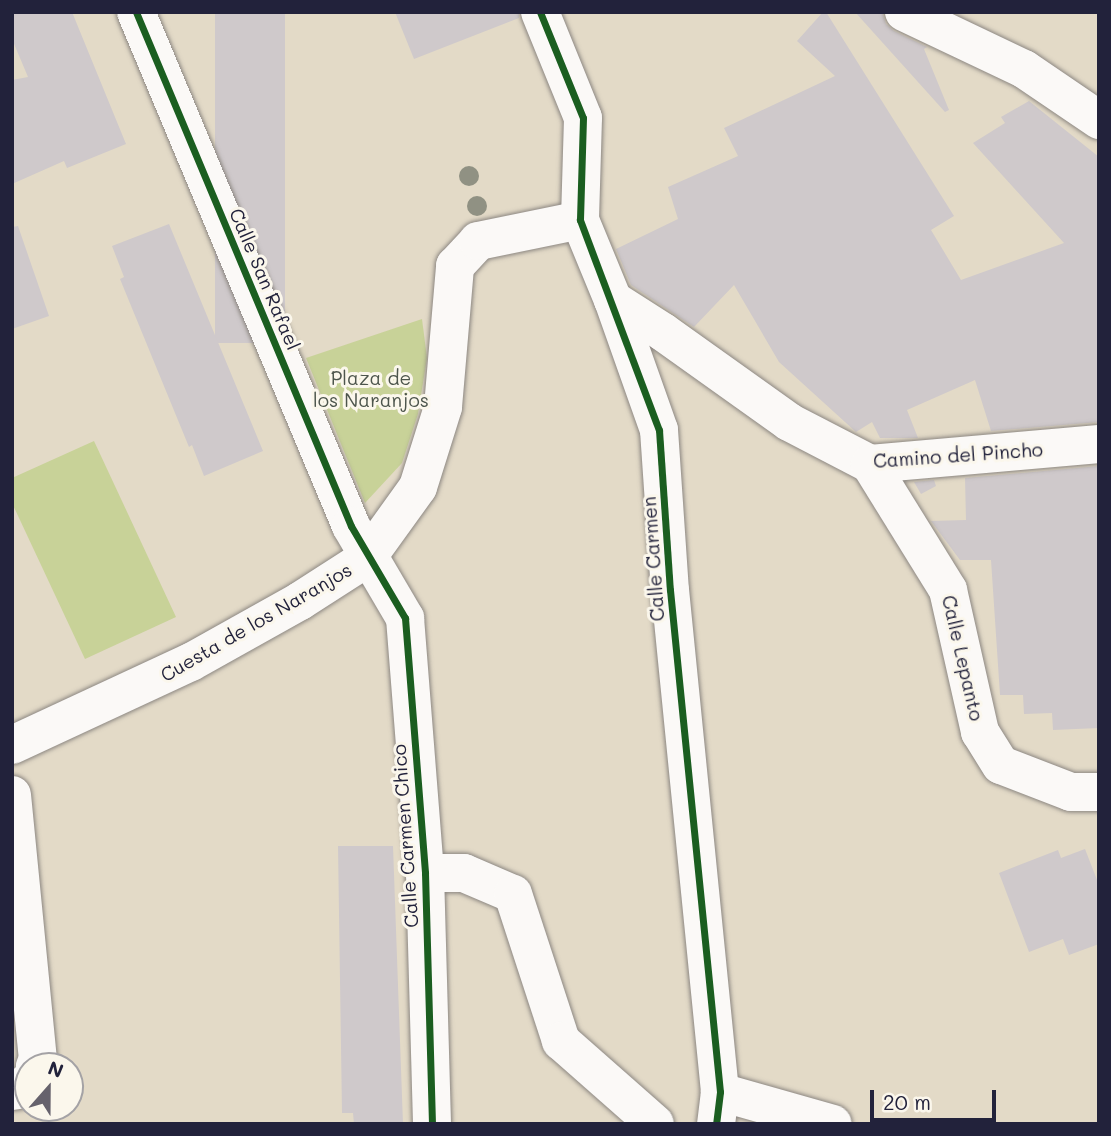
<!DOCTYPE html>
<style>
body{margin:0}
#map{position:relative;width:1111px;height:1136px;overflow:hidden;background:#e3dac7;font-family:Mali,sans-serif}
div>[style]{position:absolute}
.green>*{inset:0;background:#c8d298}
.building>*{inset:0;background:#cfc9cb;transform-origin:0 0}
.roads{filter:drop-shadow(0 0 2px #8c8782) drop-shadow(0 0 2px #8c8782)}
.minor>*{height:38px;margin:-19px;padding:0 19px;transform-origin:19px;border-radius:19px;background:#fbf9f7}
.tertiary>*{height:38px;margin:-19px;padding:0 19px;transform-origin:19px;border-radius:19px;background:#fbf9f7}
.cycleway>*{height:7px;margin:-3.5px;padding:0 3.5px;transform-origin:3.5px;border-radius:3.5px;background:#1b5e20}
.trees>*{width:20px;height:20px;margin:-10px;border-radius:50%;background:#909183}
span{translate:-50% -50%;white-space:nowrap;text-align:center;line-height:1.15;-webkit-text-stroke:6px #fbf7ec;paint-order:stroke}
.street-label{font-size:19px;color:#22223b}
.park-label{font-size:19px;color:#4d554c}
.frame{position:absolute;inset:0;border:14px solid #22223b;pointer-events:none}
.north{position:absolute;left:14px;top:1052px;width:70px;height:70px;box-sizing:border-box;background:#fbf7ec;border:2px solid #a4a2a5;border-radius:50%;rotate:21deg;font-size:19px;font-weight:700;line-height:28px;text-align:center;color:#22223b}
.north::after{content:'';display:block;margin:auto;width:24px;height:32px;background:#66626c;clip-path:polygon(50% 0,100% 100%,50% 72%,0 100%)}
.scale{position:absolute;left:870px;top:1090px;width:126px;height:32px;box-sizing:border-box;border:4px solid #22223b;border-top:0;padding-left:9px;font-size:21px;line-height:24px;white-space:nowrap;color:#22223b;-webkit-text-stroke:5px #fbf7ec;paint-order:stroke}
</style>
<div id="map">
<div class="green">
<i style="clip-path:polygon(422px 319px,427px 358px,418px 414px,402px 463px,365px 503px,306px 358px)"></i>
<i style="clip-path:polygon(94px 441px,176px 617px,85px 659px,12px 503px,12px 478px)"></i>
</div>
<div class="building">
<i style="clip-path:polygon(12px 12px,72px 12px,126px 144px,67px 168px,64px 161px,12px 184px,12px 80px,28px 77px,12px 39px)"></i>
<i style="left:215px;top:12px;width:70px;height:331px"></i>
<i style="clip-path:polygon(395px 12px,519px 12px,519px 18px,414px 59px)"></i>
<i style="clip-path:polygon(823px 12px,826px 12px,954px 216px,931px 230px,961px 280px,1064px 243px,973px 143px,1005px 123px,1001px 117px,1029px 101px,1099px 157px,1099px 422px,991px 431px,975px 380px,907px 410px,918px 438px,880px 438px,872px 422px,856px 432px,779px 362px,734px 285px,694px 327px,631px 285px,616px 249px,678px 219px,668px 187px,738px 156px,724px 128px,835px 76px,797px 41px)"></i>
<i style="clip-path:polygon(855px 12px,882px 12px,886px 24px,894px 31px,927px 47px,924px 49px,949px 110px,945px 112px)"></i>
<i style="clip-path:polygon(169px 224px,263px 451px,204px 476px,192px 445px,189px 447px,120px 279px,124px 277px,112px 246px)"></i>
<i style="clip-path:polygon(18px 226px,49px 316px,12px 329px,12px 227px)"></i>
<i style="clip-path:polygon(1099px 466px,1099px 728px,1053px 730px,1052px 713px,1024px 714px,1023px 695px,1000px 695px,991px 560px,960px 560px,931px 521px,966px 520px,965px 478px)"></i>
<i style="clip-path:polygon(934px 480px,936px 486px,921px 494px,914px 482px)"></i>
<i style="clip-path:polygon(338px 846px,393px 846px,403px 1124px,354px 1124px,353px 1113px,342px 1113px)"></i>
<i style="clip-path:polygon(1085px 849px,1099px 885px,1099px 944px,1069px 955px,1063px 939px,1029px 952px,999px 873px,1058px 850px,1061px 858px)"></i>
</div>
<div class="roads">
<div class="minor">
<i style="left:136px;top:12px;width:557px;rotate:67.3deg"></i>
<i style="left:351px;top:526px;width:107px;rotate:59.6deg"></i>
<i style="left:405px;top:618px;width:256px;rotate:85.5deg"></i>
<i style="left:425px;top:873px;width:251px;rotate:88.4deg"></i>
<i style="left:613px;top:300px;width:138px;rotate:70.5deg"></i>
<i style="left:659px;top:430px;width:160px;rotate:86.1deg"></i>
<i style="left:670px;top:590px;width:504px;rotate:84.31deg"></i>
<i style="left:720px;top:1092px;width:32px;rotate:97deg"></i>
<i style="left:12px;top:795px;width:265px;rotate:84.4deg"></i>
<i style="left:38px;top:1059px;width:8px;rotate:113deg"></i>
<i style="left:425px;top:873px;width:39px"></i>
<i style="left:464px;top:873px;width:53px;rotate:23.2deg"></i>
<i style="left:513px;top:894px;width:155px;rotate:71.9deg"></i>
<i style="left:561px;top:1041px;width:125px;rotate:41.4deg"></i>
<i style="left:12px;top:1091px;width:13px;rotate:-9deg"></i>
<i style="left:25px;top:1089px;width:8px;rotate:-67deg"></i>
<i style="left:720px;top:1092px;width:117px;rotate:15.8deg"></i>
</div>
<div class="tertiary">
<i style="left:540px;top:12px;width:114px;rotate:67.9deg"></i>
<i style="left:583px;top:118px;width:102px;rotate:91.7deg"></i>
<i style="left:580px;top:220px;width:87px;rotate:67.6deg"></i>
<i style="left:613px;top:300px;width:59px;rotate:32.6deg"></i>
<i style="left:663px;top:332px;width:155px;rotate:35.5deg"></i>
<i style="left:789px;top:422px;width:91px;rotate:27.4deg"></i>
<i style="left:870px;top:464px;width:230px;rotate:-5deg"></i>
<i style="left:904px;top:12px;width:133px;rotate:25.4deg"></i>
<i style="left:1024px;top:69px;width:91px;rotate:34.2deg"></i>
<i style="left:870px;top:464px;width:148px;rotate:58.2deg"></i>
<i style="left:948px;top:590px;width:146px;rotate:77.3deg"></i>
<i style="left:980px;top:732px;width:39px;rotate:58deg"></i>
<i style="left:1001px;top:765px;width:75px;rotate:21.1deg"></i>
<i style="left:1071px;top:792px;width:28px"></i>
<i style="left:12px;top:745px;width:197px;rotate:-24.9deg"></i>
<i style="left:191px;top:662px;width:125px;rotate:-29.2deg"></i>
<i style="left:300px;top:601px;width:80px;rotate:-32.7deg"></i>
<i style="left:367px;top:558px;width:87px;rotate:-54.3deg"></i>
<i style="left:418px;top:487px;width:84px;rotate:-72.6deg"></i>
<i style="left:443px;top:407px;width:142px;rotate:-85.1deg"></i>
<i style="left:455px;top:266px;width:34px;rotate:-47deg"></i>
<i style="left:478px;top:241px;width:104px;rotate:-11.6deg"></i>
</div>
</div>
<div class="cycleway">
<i style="left:136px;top:12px;width:557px;rotate:67.3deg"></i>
<i style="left:351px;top:526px;width:107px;rotate:59.6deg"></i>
<i style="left:405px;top:618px;width:256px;rotate:85.5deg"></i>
<i style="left:425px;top:873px;width:251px;rotate:88.4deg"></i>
<i style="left:540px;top:12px;width:114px;rotate:67.9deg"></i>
<i style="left:583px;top:118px;width:102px;rotate:91.7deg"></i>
<i style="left:580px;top:220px;width:224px;rotate:69.4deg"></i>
<i style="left:659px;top:430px;width:160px;rotate:86.1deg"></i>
<i style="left:670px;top:590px;width:504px;rotate:84.31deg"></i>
<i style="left:720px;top:1092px;width:32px;rotate:97deg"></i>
</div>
<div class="trees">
<i style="left:469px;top:176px"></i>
<i style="left:477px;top:206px"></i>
</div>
<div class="street-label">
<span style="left:265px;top:279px;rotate:67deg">Calle San Rafael</span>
<span style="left:958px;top:455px;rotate:-4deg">Camino del Pincho</span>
<span style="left:653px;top:559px;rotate:-94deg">Calle Carmen</span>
<span style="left:256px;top:622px;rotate:-30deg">Cuesta de los Naranjos</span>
<span style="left:963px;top:658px;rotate:77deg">Calle Lepanto</span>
<span style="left:405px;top:836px;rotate:-94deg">Calle Carmen Chico</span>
</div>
<div class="park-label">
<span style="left:371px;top:389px">Plaza de<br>los Naranjos</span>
</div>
<div class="frame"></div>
<div class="north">N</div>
<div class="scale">20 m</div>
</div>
